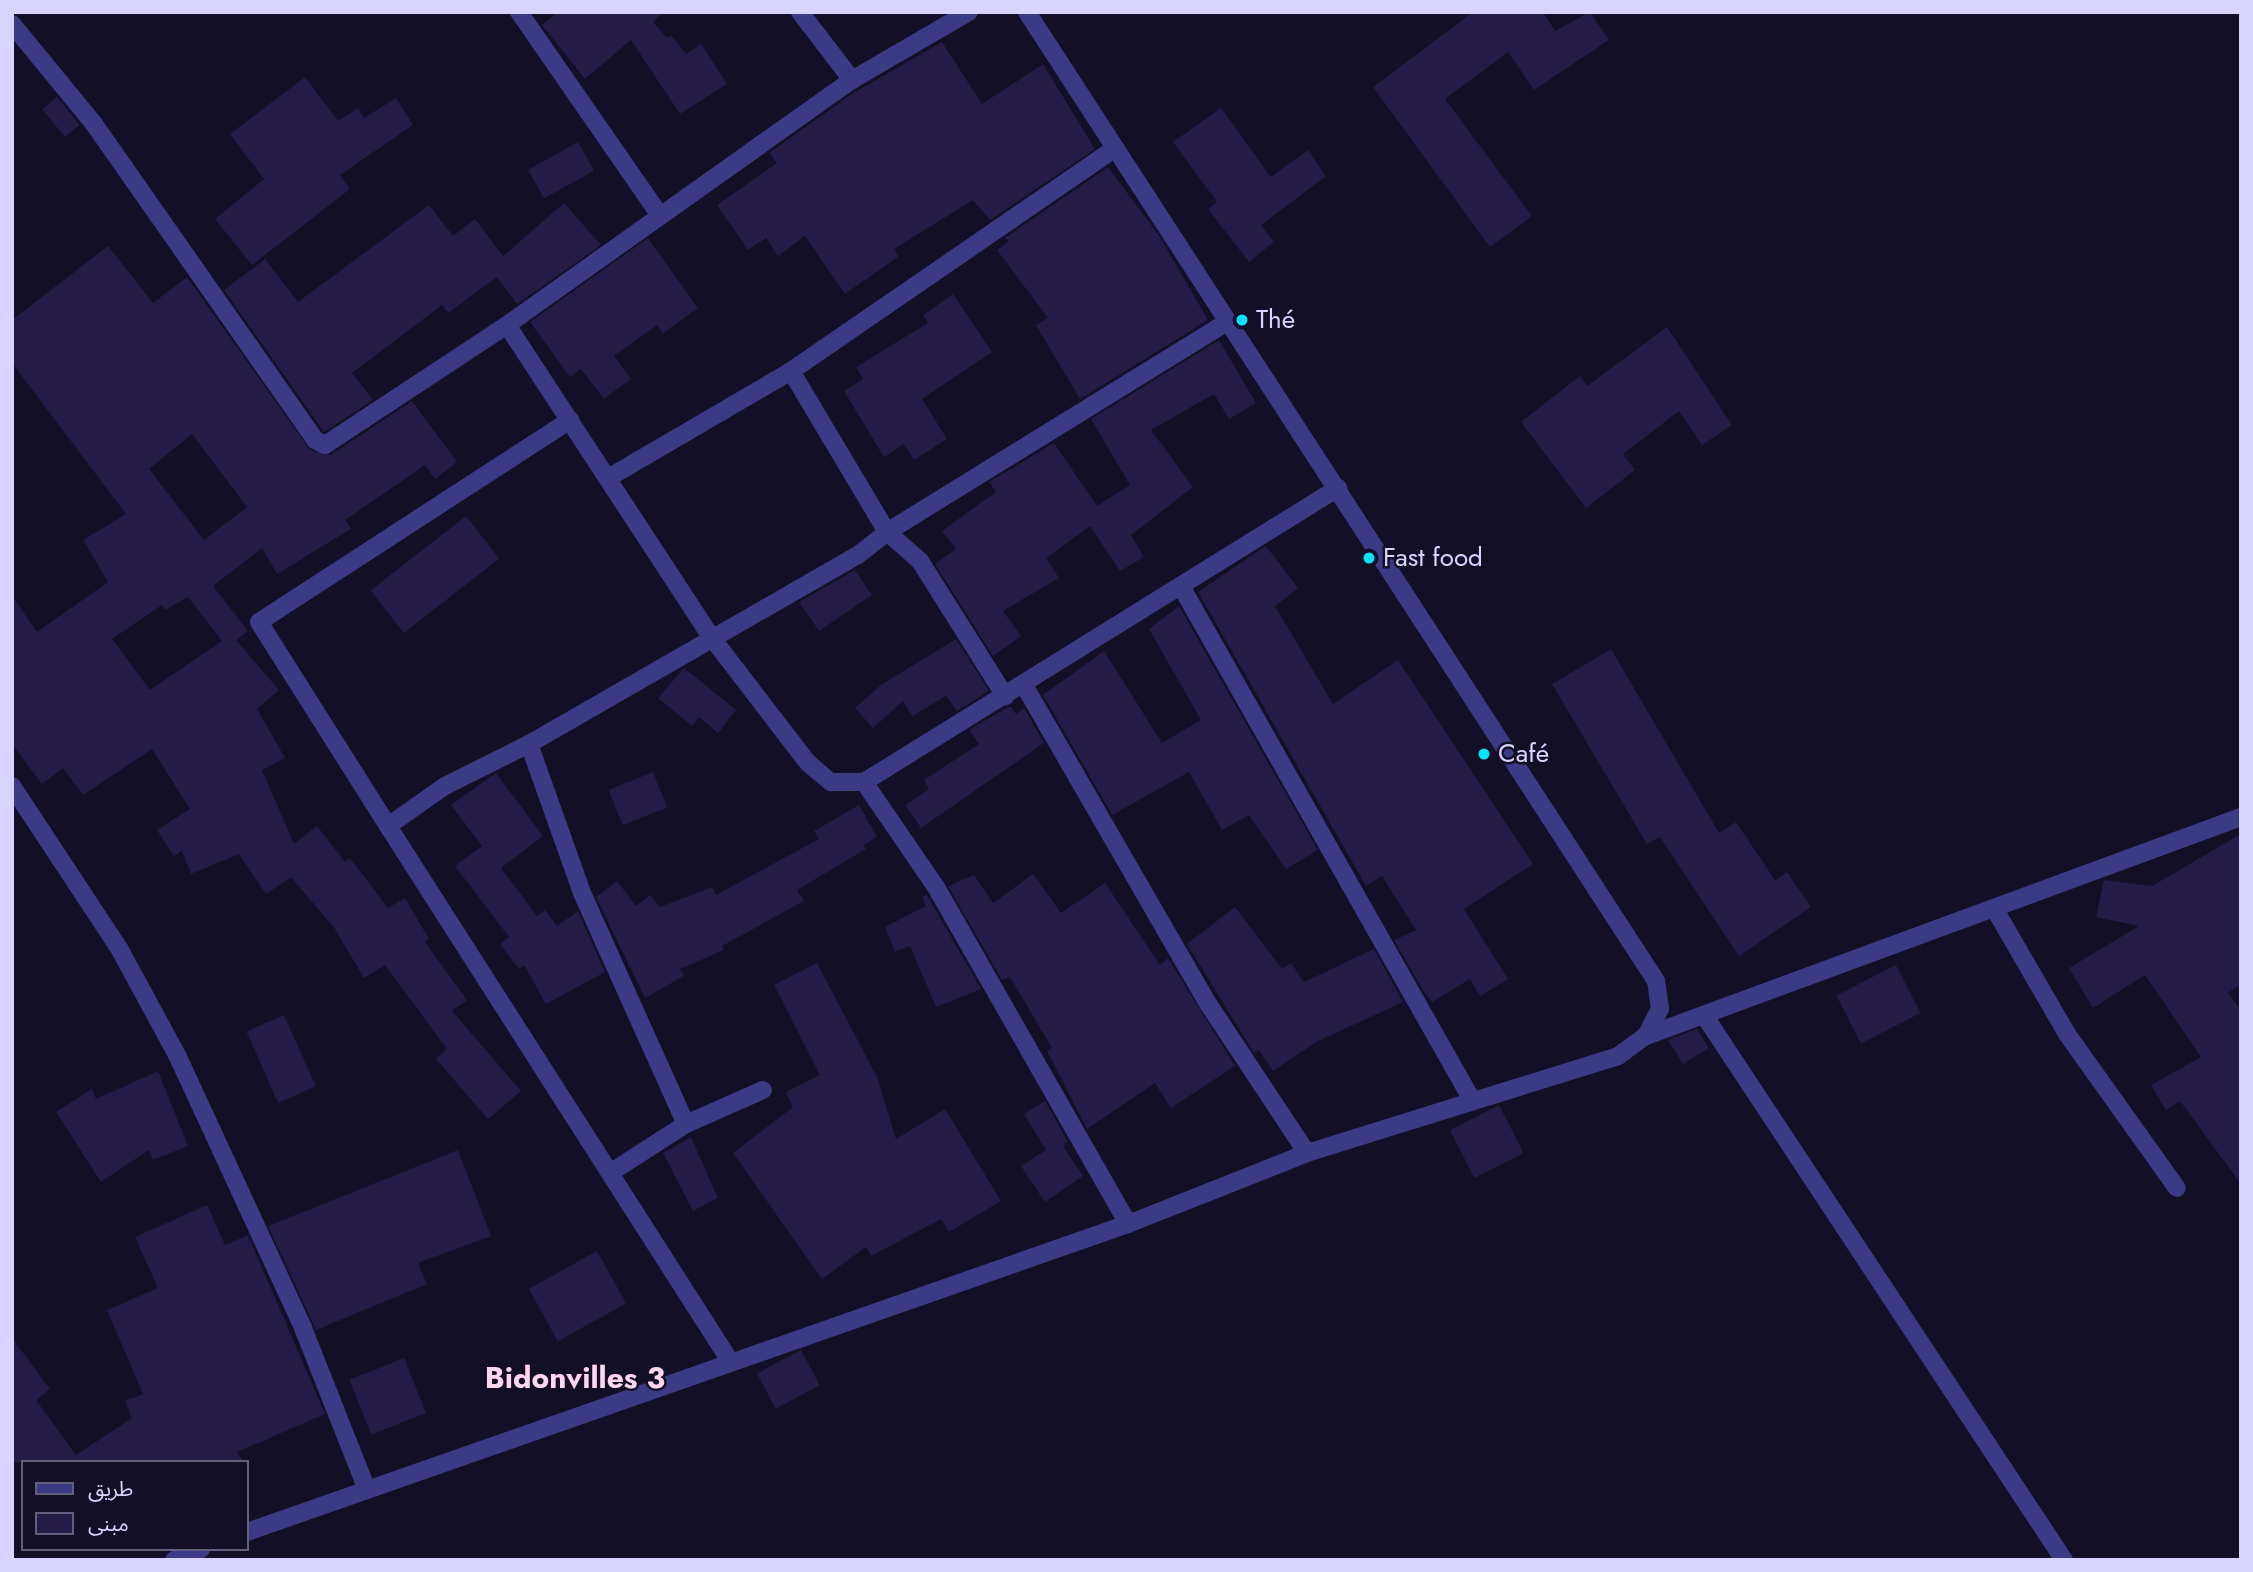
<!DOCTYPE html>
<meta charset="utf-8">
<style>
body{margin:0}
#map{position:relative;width:2253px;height:1572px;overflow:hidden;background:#130f26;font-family:Jost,"Noto Sans Arabic",sans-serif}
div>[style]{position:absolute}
.building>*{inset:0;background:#241b47;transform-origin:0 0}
.minor>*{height:18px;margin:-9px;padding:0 9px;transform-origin:9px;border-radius:9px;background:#3d3a85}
.dots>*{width:19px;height:19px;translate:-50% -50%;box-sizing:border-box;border:4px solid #130f26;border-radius:50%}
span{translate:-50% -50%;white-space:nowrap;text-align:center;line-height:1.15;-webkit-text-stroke:5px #130f26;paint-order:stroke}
.poi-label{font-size:26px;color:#d9d4ff}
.left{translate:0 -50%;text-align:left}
.quarter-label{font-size:30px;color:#ffd6f0;font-weight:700}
.frame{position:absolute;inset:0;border:14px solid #d9d4ff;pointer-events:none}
.legend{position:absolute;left:21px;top:1460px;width:228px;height:91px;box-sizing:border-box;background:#130f26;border:2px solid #625e7d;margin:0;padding:9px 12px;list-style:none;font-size:21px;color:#d9d4ff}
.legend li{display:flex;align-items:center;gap:14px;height:35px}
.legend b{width:35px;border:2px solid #625e7d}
</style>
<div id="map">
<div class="building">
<i style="clip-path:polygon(558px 12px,664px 12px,653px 22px,667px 38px,671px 35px,686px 54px,701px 44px,727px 84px,680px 114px,631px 40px,585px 79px,542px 25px)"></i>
<i style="clip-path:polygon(1473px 12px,1543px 12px,1555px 31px,1590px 12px,1609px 40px,1534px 90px,1508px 52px,1445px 99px,1532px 216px,1490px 247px,1373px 87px)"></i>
<i style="clip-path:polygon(942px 42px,982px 104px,1043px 64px,1095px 149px,990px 220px,973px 200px,894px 249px,899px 256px,845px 294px,805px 236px,778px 256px,766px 238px,748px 250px,717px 205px,777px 163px,769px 153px,852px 94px)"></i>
<i style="clip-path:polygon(305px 77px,338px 121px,358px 108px,364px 118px,396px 98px,413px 125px,340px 175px,350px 189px,252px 265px,215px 219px,264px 179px,230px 134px)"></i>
<i style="left:57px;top:97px;width:36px;height:19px;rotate:51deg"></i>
<i style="clip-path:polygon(1221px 108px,1271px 177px,1308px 150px,1326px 176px,1261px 225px,1274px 242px,1249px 262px,1208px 209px,1217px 202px,1173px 142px)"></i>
<i style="left:578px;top:142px;width:33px;height:57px;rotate:61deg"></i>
<i style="clip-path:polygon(1108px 167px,1160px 237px,1208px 320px,1080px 399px,1036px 325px,1048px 318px,997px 250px,1009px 241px,1005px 238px)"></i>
<i style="clip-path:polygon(564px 203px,601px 245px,517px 304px,497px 277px,448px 313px,442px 305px,352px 373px,373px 400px,324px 432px,224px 290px,265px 259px,298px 302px,429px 205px,453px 236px,475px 219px,503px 256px)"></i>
<i style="clip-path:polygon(648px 238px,698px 308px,663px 333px,657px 325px,614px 356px,631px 379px,604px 399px,581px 369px,570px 377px,530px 322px)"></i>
<i style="clip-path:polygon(evenodd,108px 246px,153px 303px,187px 277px,310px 450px,331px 455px,412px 401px,457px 462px,435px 479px,425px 465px,345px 520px,351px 529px,277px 574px,262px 548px,213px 586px,248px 631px,236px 640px,279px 690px,257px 709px,285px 758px,262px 770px,294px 844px,317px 826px,345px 862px,350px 858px,388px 908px,405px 898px,429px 939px,425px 942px,467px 1000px,452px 1011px,521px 1091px,488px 1119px,436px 1059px,447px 1049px,385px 965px,364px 978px,335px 929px,291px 877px,266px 894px,239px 854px,191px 874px,182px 851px,174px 856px,157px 830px,190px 809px,152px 749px,83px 795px,63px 768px,42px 784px,12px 744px,12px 596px,37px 632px,108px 582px,83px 540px,126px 514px,12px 363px,12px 320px,108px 246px,192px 434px,247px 507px,204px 540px,149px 469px,192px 434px,108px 246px,188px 597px,222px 641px,150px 690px,112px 639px,162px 605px,165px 610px,188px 597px)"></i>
<i style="clip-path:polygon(953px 294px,992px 352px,922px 399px,947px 439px,914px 460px,904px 444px,884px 457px,844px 391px,863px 379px,856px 367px,928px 323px,923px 315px)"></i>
<i style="clip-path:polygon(1667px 327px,1732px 425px,1702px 445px,1679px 411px,1623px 454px,1635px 470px,1586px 508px,1521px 422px,1580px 376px,1587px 386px)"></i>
<i style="clip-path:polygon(1219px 340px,1256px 403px,1229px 419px,1214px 394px,1151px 430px,1193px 487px,1131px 535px,1144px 557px,1120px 571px,1090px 526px,1046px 558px,1059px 578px,1003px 611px,1021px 636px,993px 656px,935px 564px,956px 549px,942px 531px,996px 492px,989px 482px,1054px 443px,1097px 506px,1130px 485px,1091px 419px)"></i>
<i style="left:466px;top:516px;width:54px;height:121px;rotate:52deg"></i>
<i style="clip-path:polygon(1266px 546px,1298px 588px,1275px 606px,1333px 704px,1398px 660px,1533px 864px,1464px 909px,1508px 979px,1480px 996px,1470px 979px,1432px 1002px,1424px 992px,1394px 940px,1416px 930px,1382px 876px,1366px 886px,1198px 592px)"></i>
<i style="clip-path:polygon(855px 570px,872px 595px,819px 631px,799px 602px)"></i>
<i style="clip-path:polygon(1179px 606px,1318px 850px,1286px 869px,1249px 815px,1222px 830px,1189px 772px,1112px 815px,1043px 695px,1104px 651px,1162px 743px,1201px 720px,1149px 629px)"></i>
<i style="clip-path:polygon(956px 639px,989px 691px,957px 711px,946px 696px,912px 716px,903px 701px,873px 728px,855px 708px,881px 685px)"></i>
<i style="clip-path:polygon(1611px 649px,1719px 833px,1736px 822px,1775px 880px,1787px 872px,1811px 907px,1739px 956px,1660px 837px,1647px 844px,1552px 684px)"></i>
<i style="clip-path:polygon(684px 668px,736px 710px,718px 733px,699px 717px,692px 726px,658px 698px)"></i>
<i style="clip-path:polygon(1010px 706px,1016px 714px,1024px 708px,1044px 743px,921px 828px,905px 805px,929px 789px,924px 780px,979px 744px,969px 730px)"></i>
<i style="left:653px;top:772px;width:38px;height:48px;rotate:68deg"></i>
<i style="clip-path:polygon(496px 773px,543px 836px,501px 868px,537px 916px,545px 910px,557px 926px,578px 911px,605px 972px,546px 1004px,524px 965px,519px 969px,500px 944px,509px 937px,455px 866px,482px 846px,451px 805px)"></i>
<i style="clip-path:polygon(859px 805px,877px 837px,863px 845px,866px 849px,797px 890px,804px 901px,722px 946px,724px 950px,680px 969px,684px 976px,645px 998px,596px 897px,617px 881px,636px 906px,650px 895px,660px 907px,712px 887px,716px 895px,819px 839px,814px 831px)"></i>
<i style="clip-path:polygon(2241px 834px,2241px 984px,2228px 993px,2241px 1010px,2241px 1184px,2180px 1101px,2166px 1110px,2151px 1085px,2201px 1057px,2145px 975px,2093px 1008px,2069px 968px,2139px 926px,2096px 917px,2104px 880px,2152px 886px)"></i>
<i style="clip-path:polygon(1033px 874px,1061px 913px,1105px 883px,1160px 965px,1168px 958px,1235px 1066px,1171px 1108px,1155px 1083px,1087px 1129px,1047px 1051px,1052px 1048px,1010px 977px,1002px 980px,948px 886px,974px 875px,993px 903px)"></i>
<i style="clip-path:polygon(927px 895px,981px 989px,936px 1007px,910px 946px,895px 952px,885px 927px,926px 906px,922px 897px)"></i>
<i style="clip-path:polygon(1235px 907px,1282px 969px,1291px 963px,1304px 982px,1374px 949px,1403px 1002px,1316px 1042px,1273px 1071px,1259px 1050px,1254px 1053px,1187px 944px)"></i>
<i style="clip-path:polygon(817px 963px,877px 1077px,896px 1139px,945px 1109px,1001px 1201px,949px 1232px,941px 1219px,871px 1256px,866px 1247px,822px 1279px,733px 1153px,793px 1107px,786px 1092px,820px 1075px,774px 985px)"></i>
<i style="left:1896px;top:965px;width:54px;height:67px;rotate:63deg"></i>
<i style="left:284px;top:1015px;width:78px;height:41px;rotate:66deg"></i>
<i style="clip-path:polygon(1697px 1029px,1709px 1048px,1683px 1064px,1668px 1040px)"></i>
<i style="clip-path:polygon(158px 1071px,188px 1146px,153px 1160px,149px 1150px,101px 1182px,56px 1112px,92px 1089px,96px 1099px)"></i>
<i style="clip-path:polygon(1045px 1101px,1068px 1142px,1063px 1146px,1083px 1176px,1045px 1202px,1021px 1166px,1046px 1150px,1024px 1114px)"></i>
<i style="left:1499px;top:1105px;width:54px;height:55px;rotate:63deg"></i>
<i style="clip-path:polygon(691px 1137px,718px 1198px,693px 1211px,663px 1153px)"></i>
<i style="clip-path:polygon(458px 1150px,491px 1236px,418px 1263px,427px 1284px,316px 1330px,268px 1226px)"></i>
<i style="clip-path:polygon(207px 1205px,225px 1245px,248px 1235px,325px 1414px,237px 1452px,243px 1462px,12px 1462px,12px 1338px,50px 1389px,36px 1400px,76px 1455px,132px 1418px,125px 1401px,143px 1394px,107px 1310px,158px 1288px,135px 1237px)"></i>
<i style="left:597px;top:1251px;width:60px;height:78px;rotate:61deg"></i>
<i style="left:801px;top:1350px;width:40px;height:50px;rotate:62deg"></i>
<i style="left:404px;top:1358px;width:59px;height:59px;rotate:68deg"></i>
</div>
<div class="minor">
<i style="left:519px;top:12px;width:246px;rotate:55.3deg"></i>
<i style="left:800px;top:12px;width:86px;rotate:52.6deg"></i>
<i style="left:12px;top:24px;width:129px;rotate:50.6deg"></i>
<i style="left:94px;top:124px;width:386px;rotate:55deg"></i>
<i style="left:315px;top:440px;width:11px;rotate:27deg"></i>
<i style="left:325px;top:445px;width:218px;rotate:-33.4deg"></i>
<i style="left:507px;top:325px;width:423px;rotate:-35.4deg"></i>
<i style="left:852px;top:80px;width:135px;rotate:-30.2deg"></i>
<i style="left:507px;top:325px;width:374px;rotate:56.8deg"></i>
<i style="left:712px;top:638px;width:158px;rotate:52.5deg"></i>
<i style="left:808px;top:763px;width:30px;rotate:40deg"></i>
<i style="left:831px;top:782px;width:33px"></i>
<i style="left:864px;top:782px;width:558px;rotate:-31.81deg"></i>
<i style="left:791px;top:371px;width:187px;rotate:59.2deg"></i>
<i style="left:887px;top:532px;width:400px;rotate:-31.7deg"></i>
<i style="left:608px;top:478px;width:212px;rotate:-30.3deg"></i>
<i style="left:791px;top:371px;width:392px;rotate:-34.5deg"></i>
<i style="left:1182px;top:588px;width:588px;rotate:60.47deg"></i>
<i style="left:1024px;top:685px;width:366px;rotate:60deg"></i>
<i style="left:1207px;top:1002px;width:181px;rotate:56.5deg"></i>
<i style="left:529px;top:744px;width:158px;rotate:70.4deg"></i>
<i style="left:582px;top:893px;width:253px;rotate:65.8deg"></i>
<i style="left:864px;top:782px;width:127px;rotate:55.6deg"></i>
<i style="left:936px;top:887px;width:388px;rotate:60.3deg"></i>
<i style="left:12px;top:786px;width:196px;rotate:56.6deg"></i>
<i style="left:120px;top:950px;width:122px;rotate:61.5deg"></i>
<i style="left:178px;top:1057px;width:298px;rotate:65.2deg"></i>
<i style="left:303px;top:1328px;width:171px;rotate:68.4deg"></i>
<i style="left:388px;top:826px;width:241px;rotate:-122.3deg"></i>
<i style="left:259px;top:622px;width:371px;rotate:-33deg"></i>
<i style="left:1994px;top:908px;width:146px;rotate:59.9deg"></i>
<i style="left:2067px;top:1034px;width:189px;rotate:54.5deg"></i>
<i style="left:1704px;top:1015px;width:653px;rotate:56.55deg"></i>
<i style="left:1646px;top:1036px;width:634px;rotate:-20.21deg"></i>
<i style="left:613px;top:1171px;width:87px;rotate:-32.8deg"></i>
<i style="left:686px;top:1124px;width:84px;rotate:-23.8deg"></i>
<i style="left:730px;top:1361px;width:635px;rotate:-122.59deg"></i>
<i style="left:388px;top:826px;width:70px;rotate:-35.1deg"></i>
<i style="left:445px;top:786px;width:94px;rotate:-26.6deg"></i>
<i style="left:529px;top:744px;width:379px;rotate:-29.9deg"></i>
<i style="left:858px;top:555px;width:37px;rotate:-38deg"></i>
<i style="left:887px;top:532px;width:44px;rotate:41.3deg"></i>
<i style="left:920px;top:561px;width:160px;rotate:57.8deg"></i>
<i style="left:247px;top:1532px;width:933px;rotate:-19.27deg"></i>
<i style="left:1128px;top:1224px;width:193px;rotate:-21.6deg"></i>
<i style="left:1307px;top:1153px;width:326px;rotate:-17.3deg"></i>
<i style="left:1618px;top:1056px;width:34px;rotate:-36deg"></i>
<i style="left:1646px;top:1036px;width:30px;rotate:-63deg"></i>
<i style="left:1660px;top:1009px;width:28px;rotate:-98deg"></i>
<i style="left:1656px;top:981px;width:1155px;rotate:-122.99deg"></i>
<i style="left:174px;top:1560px;width:29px;rotate:-22deg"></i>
</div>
<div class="dots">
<i style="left:1242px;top:320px;background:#00e5ff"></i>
<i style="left:1369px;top:558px;background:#00e5ff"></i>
<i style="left:1484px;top:754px;background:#00e5ff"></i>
</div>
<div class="poi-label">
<span class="left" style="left:1256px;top:320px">Thé</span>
<span class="left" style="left:1383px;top:558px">Fast food</span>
<span class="left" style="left:1498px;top:754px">Café</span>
</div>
<div class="quarter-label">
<span style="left:575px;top:1378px">Bidonvilles 3</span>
</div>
<div class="frame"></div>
<ul class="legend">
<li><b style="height:9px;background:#3d3a85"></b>طريق</li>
<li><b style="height:19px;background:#241b47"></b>مبنى</li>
</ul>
</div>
